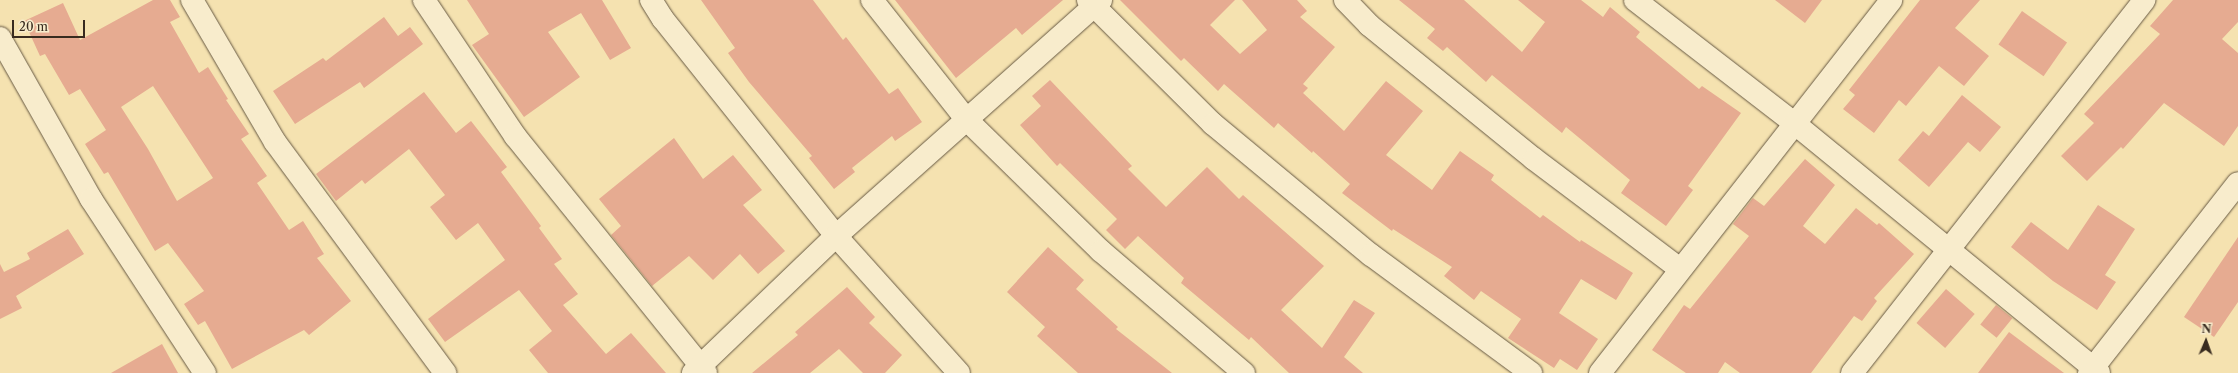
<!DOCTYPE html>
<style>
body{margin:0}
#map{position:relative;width:2238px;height:373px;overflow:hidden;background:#f5e2b0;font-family:"Libre Caslon Text",serif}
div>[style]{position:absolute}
.building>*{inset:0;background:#e6ab91;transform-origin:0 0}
.roads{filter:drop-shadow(0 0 1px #675943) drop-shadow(0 0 1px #675943)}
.street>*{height:22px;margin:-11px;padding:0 11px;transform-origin:11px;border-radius:11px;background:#f8eccc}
span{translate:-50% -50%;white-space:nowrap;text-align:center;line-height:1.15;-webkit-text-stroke:3px #f8eccc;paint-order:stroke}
.north{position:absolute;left:2186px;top:321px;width:40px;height:40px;-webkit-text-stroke:3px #f8eccc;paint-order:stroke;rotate:2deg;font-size:11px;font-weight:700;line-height:16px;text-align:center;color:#382b1f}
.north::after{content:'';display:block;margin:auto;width:14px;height:18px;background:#382b1f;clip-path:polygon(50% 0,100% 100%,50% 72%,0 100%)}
.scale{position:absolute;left:12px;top:20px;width:73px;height:18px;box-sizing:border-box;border:2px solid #382b1f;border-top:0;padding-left:5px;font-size:12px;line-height:14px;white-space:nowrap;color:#382b1f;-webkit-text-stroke:3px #f8eccc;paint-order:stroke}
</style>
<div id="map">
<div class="building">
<i style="clip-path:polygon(evenodd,153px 0,170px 0,180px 17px,170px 22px,199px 73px,208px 67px,228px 99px,226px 100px,249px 134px,241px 139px,267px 176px,257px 183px,289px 230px,303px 221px,324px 254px,317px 258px,351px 301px,309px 335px,304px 330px,232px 369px,205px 321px,198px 325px,184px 304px,204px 291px,168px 243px,155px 251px,108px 172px,104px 174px,85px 144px,106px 130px,80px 89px,69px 95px,45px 54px,40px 56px,24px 21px,63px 3px,80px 40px,153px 0,153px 86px,213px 178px,177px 201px,148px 149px,121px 107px,153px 86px)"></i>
<i style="clip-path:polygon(467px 0,602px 0,631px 48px,610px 60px,581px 13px,548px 32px,580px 77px,524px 117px,472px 45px,489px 34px)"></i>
<i style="clip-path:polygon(701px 0,813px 0,843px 40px,846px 37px,889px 94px,898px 88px,922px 122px,895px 141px,892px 136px,852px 168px,855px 172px,834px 189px,809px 158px,812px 156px,749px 82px,728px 53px,735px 48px)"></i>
<i style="clip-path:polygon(895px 0,1063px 0,1022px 35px,1016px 28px,956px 78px)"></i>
<i style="clip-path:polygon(1120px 0,1235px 0,1210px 25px,1240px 54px,1267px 30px,1242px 0,1297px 0,1307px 11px,1300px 17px,1335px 47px,1303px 84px,1308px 88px,1303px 93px,1344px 131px,1386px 81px,1423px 111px,1386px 155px,1432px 190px,1460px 151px,1494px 175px,1491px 180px,1540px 218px,1543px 215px,1580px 242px,1581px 240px,1633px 273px,1616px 300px,1581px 279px,1559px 313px,1598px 339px,1577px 370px,1560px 359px,1554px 368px,1508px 338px,1521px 319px,1481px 291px,1474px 300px,1444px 276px,1452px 267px,1393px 229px,1392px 231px,1342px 193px,1350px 184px,1313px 151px,1312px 153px,1278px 123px,1274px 128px,1224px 84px,1218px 91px,1184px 58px,1181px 61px)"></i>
<i style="clip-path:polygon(1399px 0,1464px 0,1522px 52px,1545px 22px,1518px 0,1581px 0,1603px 17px,1610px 7px,1640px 32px,1636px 37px,1699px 89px,1702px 86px,1741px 113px,1688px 186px,1693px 190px,1666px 226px,1621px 193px,1630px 180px,1566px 127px,1562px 133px,1492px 75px,1486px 82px,1447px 47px,1443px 51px,1427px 38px,1435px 29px)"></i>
<i style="clip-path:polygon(1775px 0,1822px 0,1805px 23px)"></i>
<i style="clip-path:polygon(1920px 0,1980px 0,1955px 28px,1989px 56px,1964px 86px,1939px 66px,1906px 106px,1899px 100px,1874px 133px,1843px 109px,1855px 95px,1849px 90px)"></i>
<i style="clip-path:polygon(2173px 0,2238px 0,2238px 22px,2222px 39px,2238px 53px,2238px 126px,2224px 146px,2164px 103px,2123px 149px,2121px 147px,2087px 181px,2061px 156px,2094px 123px,2084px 114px,2160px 34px,2150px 26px)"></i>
<i style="left:2022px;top:11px;width:55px;height:41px;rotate:35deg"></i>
<i style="clip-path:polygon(384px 17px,398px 36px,410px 27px,423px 44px,364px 88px,360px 82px,295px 124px,273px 91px,323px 58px,326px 61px)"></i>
<i style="clip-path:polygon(1050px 80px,1132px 166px,1128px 169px,1166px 207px,1207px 167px,1239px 199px,1243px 195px,1324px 266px,1281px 310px,1322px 348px,1354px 300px,1375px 313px,1344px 357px,1363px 373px,1289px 373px,1251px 337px,1249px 340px,1181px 283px,1184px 278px,1138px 236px,1125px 249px,1106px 230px,1117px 219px,1060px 163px,1057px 166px,1020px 125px,1041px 106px,1032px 96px)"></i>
<i style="clip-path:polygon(424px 92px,456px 133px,471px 121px,507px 167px,501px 172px,541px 226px,539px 228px,562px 259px,554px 264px,578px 294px,563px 305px,606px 354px,631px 333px,666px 373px,548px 373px,529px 350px,552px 331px,519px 290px,445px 342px,428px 319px,505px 260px,478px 223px,456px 240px,430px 207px,445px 195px,409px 149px,365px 184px,362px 180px,336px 201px,316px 174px)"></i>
<i style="clip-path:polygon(1962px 95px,2001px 127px,1980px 152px,1968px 142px,1929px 187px,1898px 160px,1923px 131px,1929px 136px)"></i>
<i style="clip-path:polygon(674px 138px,703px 179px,733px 155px,762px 190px,743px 205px,785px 251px,758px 274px,740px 254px,713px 280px,689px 256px,652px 286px,611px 235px,621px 226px,599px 199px)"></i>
<i style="clip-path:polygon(1805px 159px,1835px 185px,1803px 226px,1825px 244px,1856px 208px,1877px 225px,1879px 223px,1914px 254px,1874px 298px,1877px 301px,1862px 321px,1854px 316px,1811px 373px,1740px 373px,1725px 362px,1718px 373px,1686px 373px,1652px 350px,1684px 305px,1690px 309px,1749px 236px,1733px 224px,1753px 198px,1764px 206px)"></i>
<i style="clip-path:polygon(2098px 205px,2135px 229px,2105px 275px,2116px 282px,2097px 310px,2053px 281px,2011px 247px,2031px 222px,2068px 250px)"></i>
<i style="clip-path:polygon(68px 229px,84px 254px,16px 296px,22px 308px,0 319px,0 264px,4px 272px,30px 259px,27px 253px)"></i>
<i style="clip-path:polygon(2238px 237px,2238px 302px,2214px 337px,2184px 317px)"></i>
<i style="clip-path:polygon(1048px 247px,1084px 280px,1076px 289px,1118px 327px,1116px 329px,1172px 373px,1078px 373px,1037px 336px,1045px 327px,1007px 292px)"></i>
<i style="clip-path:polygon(847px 287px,875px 317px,869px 323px,902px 355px,885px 373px,863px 373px,839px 349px,810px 373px,752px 373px,798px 335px,795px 332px)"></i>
<i style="left:1946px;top:289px;width:38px;height:45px;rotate:41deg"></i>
<i style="left:1996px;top:305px;width:21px;height:25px;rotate:39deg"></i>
<i style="clip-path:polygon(2009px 332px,2064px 373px,1978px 373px)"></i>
<i style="clip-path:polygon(162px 344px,178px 373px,111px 373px)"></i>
</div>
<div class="roads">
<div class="street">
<i style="left:192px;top:0;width:164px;rotate:59.7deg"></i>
<i style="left:275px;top:142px;width:287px;rotate:53.6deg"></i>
<i style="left:424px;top:0;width:164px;rotate:56.2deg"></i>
<i style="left:515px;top:136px;width:304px;rotate:51.1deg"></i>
<i style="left:651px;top:0;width:22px;rotate:58deg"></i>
<i style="left:663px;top:19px;width:278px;rotate:51.4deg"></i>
<i style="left:836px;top:236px;width:184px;rotate:48.1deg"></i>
<i style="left:872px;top:0;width:152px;rotate:51.7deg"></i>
<i style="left:966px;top:119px;width:189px;rotate:44.4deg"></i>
<i style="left:1101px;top:251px;width:188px;rotate:40.5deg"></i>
<i style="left:1088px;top:0;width:176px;rotate:44.8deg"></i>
<i style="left:1213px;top:124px;width:205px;rotate:39.7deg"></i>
<i style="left:1371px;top:255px;width:199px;rotate:36.4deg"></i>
<i style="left:1345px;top:0;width:35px;rotate:46deg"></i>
<i style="left:1369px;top:25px;width:213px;rotate:39.1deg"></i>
<i style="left:1534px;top:159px;width:183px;rotate:37deg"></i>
<i style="left:1635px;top:0;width:201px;rotate:37.7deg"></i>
<i style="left:1794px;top:123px;width:394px;rotate:39.3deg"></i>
<i style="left:0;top:38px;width:185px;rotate:60.5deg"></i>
<i style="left:91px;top:199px;width:208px;rotate:56.8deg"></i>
<i style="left:693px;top:373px;width:198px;rotate:-43.8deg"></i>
<i style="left:836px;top:236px;width:355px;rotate:-41.7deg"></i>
<i style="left:1600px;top:373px;width:473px;rotate:-52deg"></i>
<i style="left:1852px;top:373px;width:474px;rotate:-51.9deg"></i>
<i style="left:2089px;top:373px;width:241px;rotate:-51.9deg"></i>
</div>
</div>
<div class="north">N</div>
<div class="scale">20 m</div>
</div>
